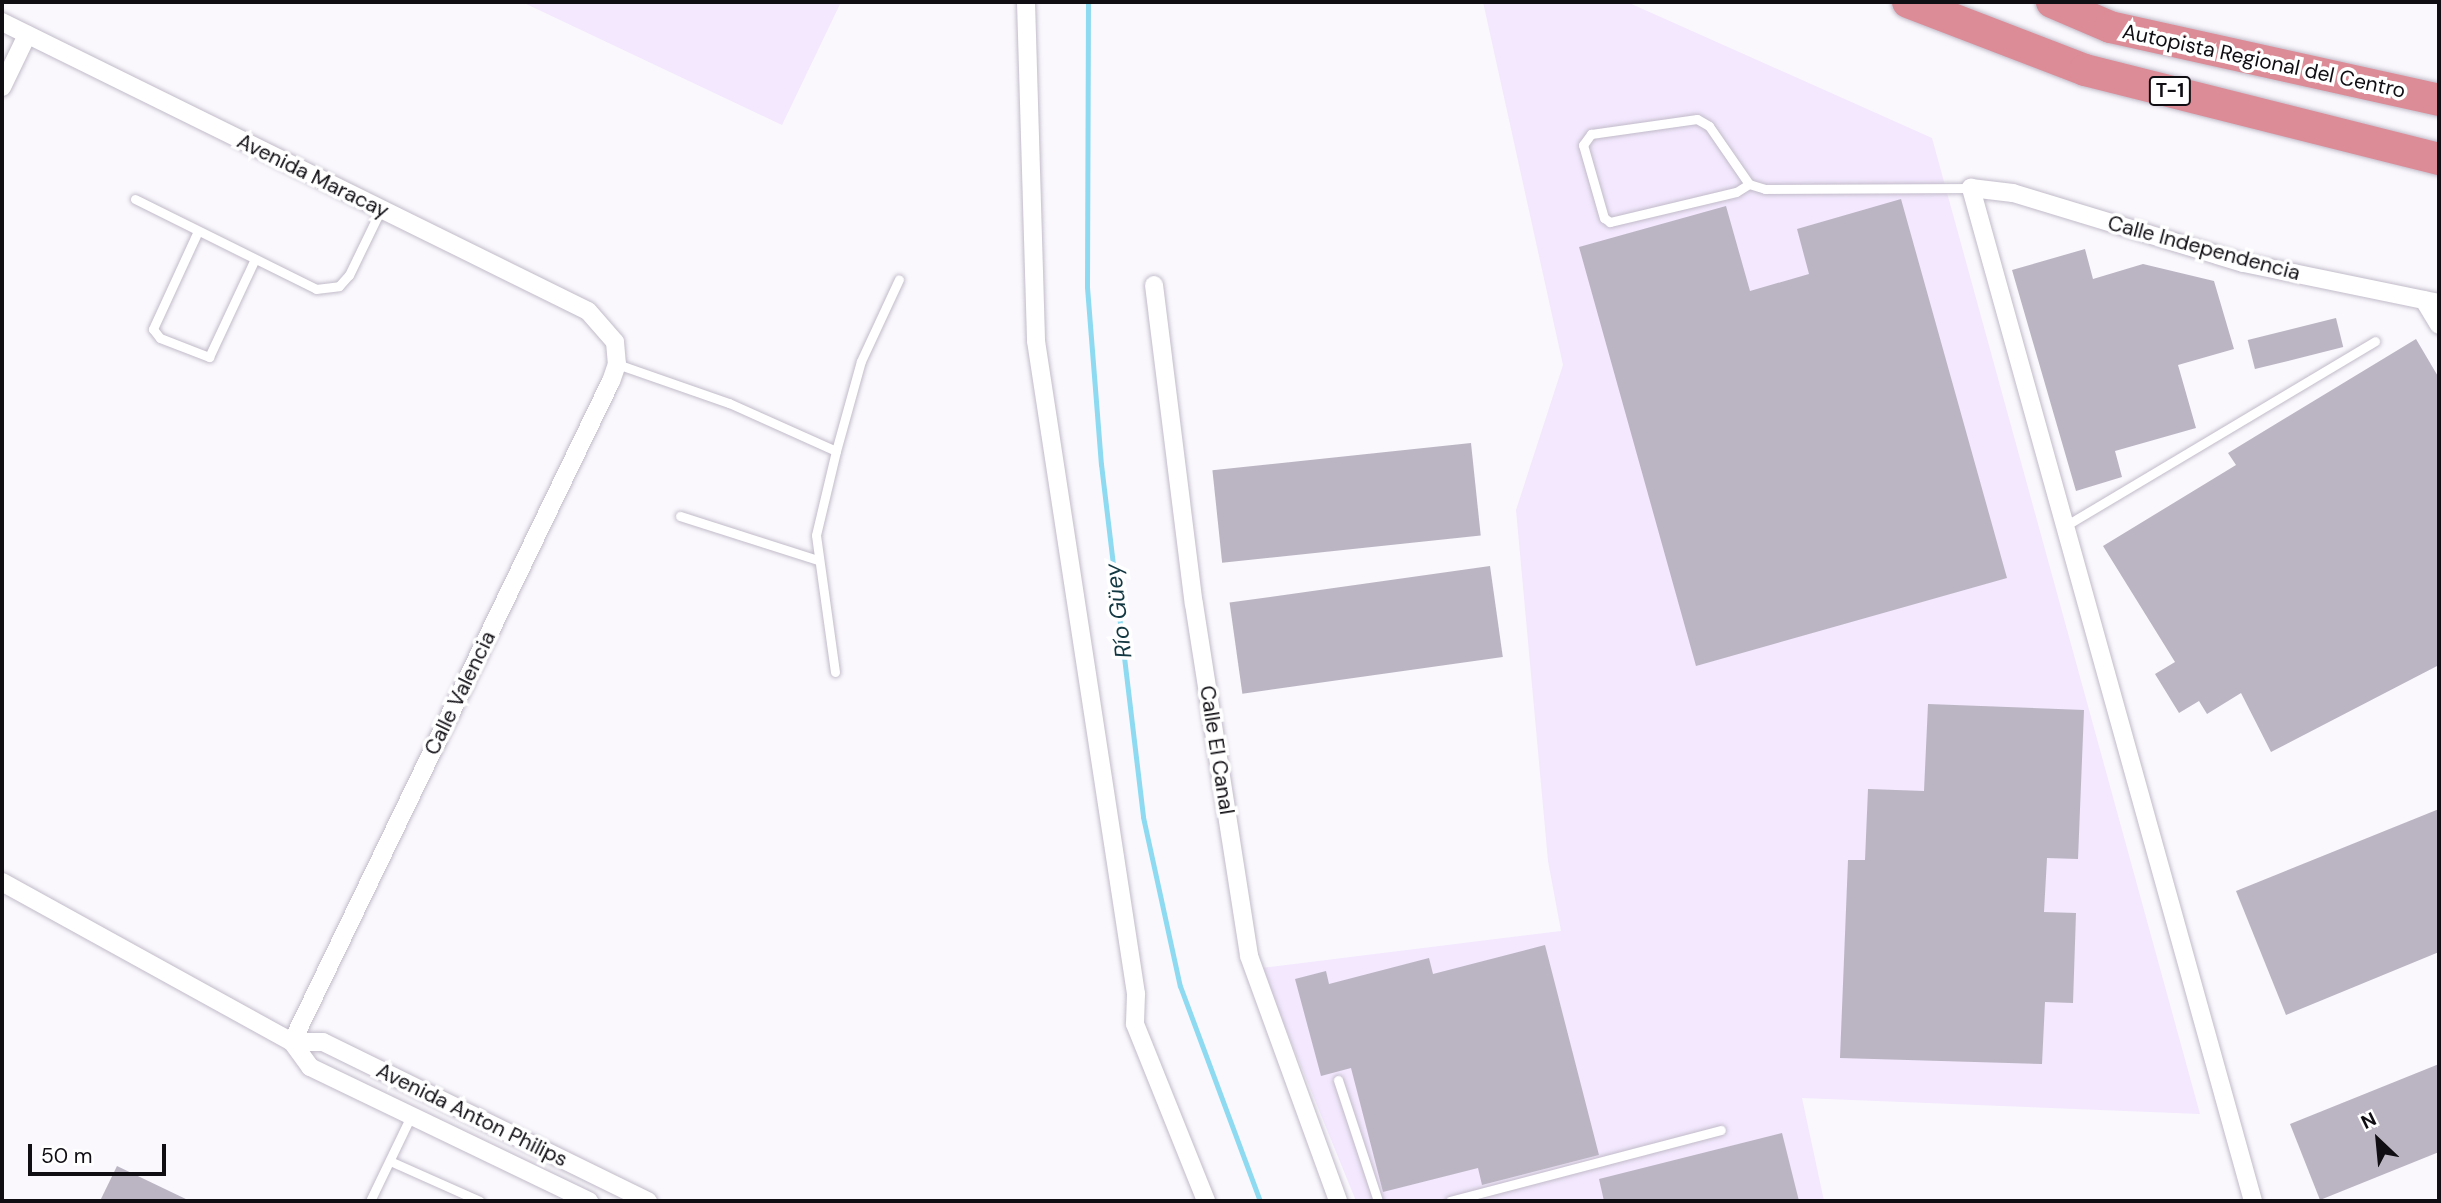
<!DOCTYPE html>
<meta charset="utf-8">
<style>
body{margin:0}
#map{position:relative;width:2441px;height:1203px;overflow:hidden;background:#faf8fd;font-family:"DM Sans",sans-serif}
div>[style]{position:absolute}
.built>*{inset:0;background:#f3e8fe}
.stream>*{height:5px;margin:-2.5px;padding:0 2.5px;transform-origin:2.5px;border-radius:2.5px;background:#8edaf1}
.building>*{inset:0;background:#bbb5c3;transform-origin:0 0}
.roads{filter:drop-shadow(0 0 2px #c1bbc9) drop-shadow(0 0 2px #c1bbc9)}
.lane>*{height:9px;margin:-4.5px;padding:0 4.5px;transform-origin:4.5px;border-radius:4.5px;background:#fff}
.street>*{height:18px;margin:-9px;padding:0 9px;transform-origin:9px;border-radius:9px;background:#fff}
.highway>*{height:32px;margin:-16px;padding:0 16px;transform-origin:16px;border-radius:16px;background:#dc8c96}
span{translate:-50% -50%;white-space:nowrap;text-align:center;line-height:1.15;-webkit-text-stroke:7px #fff;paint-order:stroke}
.shield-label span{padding:2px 5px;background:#fff;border:2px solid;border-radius:5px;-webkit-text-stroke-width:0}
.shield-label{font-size:19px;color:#100e13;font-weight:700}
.street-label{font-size:21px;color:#100e13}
.water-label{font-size:23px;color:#133842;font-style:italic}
.frame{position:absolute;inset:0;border:4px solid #100e13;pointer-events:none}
.north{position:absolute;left:2343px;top:1105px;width:70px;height:70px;-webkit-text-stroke:5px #fff;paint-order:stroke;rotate:334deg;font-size:19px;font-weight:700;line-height:28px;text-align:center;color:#100e13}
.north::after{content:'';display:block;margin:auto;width:24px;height:32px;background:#100e13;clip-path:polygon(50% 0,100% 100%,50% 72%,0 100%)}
.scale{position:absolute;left:28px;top:1144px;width:138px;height:32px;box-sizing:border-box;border:4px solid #100e13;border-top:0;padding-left:9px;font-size:21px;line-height:24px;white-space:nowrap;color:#100e13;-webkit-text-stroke:5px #fff;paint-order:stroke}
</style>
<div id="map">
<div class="built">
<i style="clip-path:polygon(522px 2px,841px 2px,782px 125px)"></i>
<i style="clip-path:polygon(1483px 2px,1627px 2px,1932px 138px,2200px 1114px,1802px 1098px,1824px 1201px,1356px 1201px,1261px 968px,1561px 931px,1548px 861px,1516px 510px,1563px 365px)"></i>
</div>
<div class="stream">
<i style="left:1088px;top:2px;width:285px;rotate:90.2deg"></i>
<i style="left:1087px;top:287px;width:178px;rotate:85.5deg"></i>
<i style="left:1101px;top:464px;width:355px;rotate:83.2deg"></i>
<i style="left:1143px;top:817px;width:173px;rotate:77.7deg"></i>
<i style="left:1180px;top:986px;width:229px;rotate:69.6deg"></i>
</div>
<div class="building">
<i style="clip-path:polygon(1901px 199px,2007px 578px,1696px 666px,1579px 247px,1726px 206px,1750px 291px,1809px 274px,1797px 229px)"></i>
<i style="clip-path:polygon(2085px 249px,2093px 279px,2143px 264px,2214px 281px,2234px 349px,2178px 365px,2196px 428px,2115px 451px,2122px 477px,2076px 491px,2012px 270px)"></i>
<i style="left:2336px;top:318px;width:30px;height:91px;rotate:76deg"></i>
<i style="clip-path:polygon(2416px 339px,2439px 378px,2439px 665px,2271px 752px,2241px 693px,2207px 714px,2199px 701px,2179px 713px,2155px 674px,2175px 662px,2103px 546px,2236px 465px,2228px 453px)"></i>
<i style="left:1471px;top:443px;width:93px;height:260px;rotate:84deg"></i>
<i style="left:1490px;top:566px;width:92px;height:263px;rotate:82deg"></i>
<i style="clip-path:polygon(1928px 704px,2084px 710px,2078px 859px,2047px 858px,2044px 912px,2076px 913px,2073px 1003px,2045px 1002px,2042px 1064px,1840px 1058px,1848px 860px,1865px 860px,1868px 789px,1924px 791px)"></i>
<i style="clip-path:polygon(2439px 809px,2439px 952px,2286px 1015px,2236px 891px)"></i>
<i style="clip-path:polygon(1545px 945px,1599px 1155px,1482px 1185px,1478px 1168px,1383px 1192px,1351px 1068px,1321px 1076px,1295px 979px,1326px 971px,1329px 984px,1429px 958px,1433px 974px)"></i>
<i style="clip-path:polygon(2439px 1064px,2439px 1152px,2320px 1200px,2290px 1124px)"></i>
<i style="clip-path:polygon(1782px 1133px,1799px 1201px,1604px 1201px,1599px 1179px)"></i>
<i style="clip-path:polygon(117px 1166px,190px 1201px,100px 1201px)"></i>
</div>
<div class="roads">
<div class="lane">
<i style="left:1749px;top:184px;width:15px;rotate:148deg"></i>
<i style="left:1736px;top:192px;width:130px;rotate:166.6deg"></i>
<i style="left:1610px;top:222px;width:7px;rotate:-146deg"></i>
<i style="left:1604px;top:218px;width:76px;rotate:-106deg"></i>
<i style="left:1583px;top:145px;width:14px;rotate:-54deg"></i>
<i style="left:1591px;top:134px;width:107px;rotate:-8.1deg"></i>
<i style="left:1697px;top:119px;width:14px;rotate:30deg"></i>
<i style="left:1709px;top:126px;width:70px;rotate:55.4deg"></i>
<i style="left:1749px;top:184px;width:17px;rotate:17deg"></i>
<i style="left:1765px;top:189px;width:206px;rotate:-0.3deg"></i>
<i style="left:135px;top:199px;width:202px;rotate:26.4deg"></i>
<i style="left:316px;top:289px;width:23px;rotate:-7deg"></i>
<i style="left:339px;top:286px;width:15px;rotate:-48deg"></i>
<i style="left:349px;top:275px;width:73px;rotate:-64.1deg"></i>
<i style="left:198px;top:231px;width:108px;rotate:114.7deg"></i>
<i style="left:153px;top:329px;width:11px;rotate:52deg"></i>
<i style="left:160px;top:338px;width:53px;rotate:21.2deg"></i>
<i style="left:209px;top:357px;width:108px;rotate:-64.9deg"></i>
<i style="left:617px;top:364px;width:119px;rotate:19.2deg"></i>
<i style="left:729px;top:403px;width:117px;rotate:24.2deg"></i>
<i style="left:836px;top:451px;width:93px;rotate:-74.5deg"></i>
<i style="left:861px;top:361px;width:90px;rotate:-65.1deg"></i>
<i style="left:680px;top:516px;width:145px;rotate:17.7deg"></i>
<i style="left:2065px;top:526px;width:361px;rotate:-30.8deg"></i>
<i style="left:835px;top:672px;width:138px;rotate:-97.9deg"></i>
<i style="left:816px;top:535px;width:86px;rotate:-76.6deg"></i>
<i style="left:1338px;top:1080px;width:127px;rotate:71.7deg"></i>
<i style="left:390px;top:1161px;width:98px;rotate:24deg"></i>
<i style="left:370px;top:1201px;width:92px;rotate:-64.3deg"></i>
<i style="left:1450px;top:1201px;width:280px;rotate:-14.7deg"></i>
</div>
<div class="street">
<i style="left:1026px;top:2px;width:339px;rotate:88.3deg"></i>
<i style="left:1036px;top:341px;width:661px;rotate:81.29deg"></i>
<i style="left:1136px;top:994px;width:30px;rotate:92deg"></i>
<i style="left:1135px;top:1024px;width:191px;rotate:68.1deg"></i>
<i style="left:2px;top:22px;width:653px;rotate:26.25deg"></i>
<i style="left:588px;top:311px;width:41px;rotate:48.9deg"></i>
<i style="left:615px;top:342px;width:22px;rotate:85deg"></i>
<i style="left:617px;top:364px;width:18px;rotate:109deg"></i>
<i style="left:611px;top:381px;width:734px;rotate:115.76deg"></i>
<i style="left:2px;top:87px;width:58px;rotate:-64.3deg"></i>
<i style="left:1154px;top:285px;width:321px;rotate:82.9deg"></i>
<i style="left:1194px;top:604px;width:356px;rotate:81.1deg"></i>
<i style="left:1249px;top:956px;width:261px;rotate:70deg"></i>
<i style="left:2424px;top:300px;width:29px;rotate:59deg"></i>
<i style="left:2px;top:882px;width:331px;rotate:28.9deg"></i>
<i style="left:292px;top:1042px;width:31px;rotate:54deg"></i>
<i style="left:310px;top:1067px;width:310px;rotate:25.7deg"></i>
<i style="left:292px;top:1042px;width:31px"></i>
<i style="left:323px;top:1042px;width:362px;rotate:26.1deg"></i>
<i style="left:2253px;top:1201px;width:1052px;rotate:-105.56deg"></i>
<i style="left:1971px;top:188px;width:42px;rotate:6.8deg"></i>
<i style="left:2013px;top:193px;width:241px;rotate:16.9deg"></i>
<i style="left:2244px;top:263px;width:199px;rotate:11.6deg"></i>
</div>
<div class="highway">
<i style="left:1908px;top:2px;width:190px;rotate:21deg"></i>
<i style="left:2085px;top:70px;width:365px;rotate:14.1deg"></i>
<i style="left:2052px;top:2px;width:63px;rotate:23.3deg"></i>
<i style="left:2110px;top:27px;width:337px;rotate:12.5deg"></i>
</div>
</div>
<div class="shield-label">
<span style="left:2170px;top:91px">T-1</span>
</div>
<div class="street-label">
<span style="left:2264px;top:61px;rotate:12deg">Autopista Regional del Centro</span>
<span style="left:313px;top:176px;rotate:26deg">Avenida Maracay</span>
<span style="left:2204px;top:248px;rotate:15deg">Calle Independencia</span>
<span style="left:460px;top:693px;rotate:-64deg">Calle Valencia</span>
<span style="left:1217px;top:750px;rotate:81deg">Calle El Canal</span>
<span style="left:472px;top:1115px;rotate:26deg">Avenida Anton Philips</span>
</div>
<div class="water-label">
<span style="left:1118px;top:611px;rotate:-97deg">Río Güey</span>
</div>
<div class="frame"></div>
<div class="north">N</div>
<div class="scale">50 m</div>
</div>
